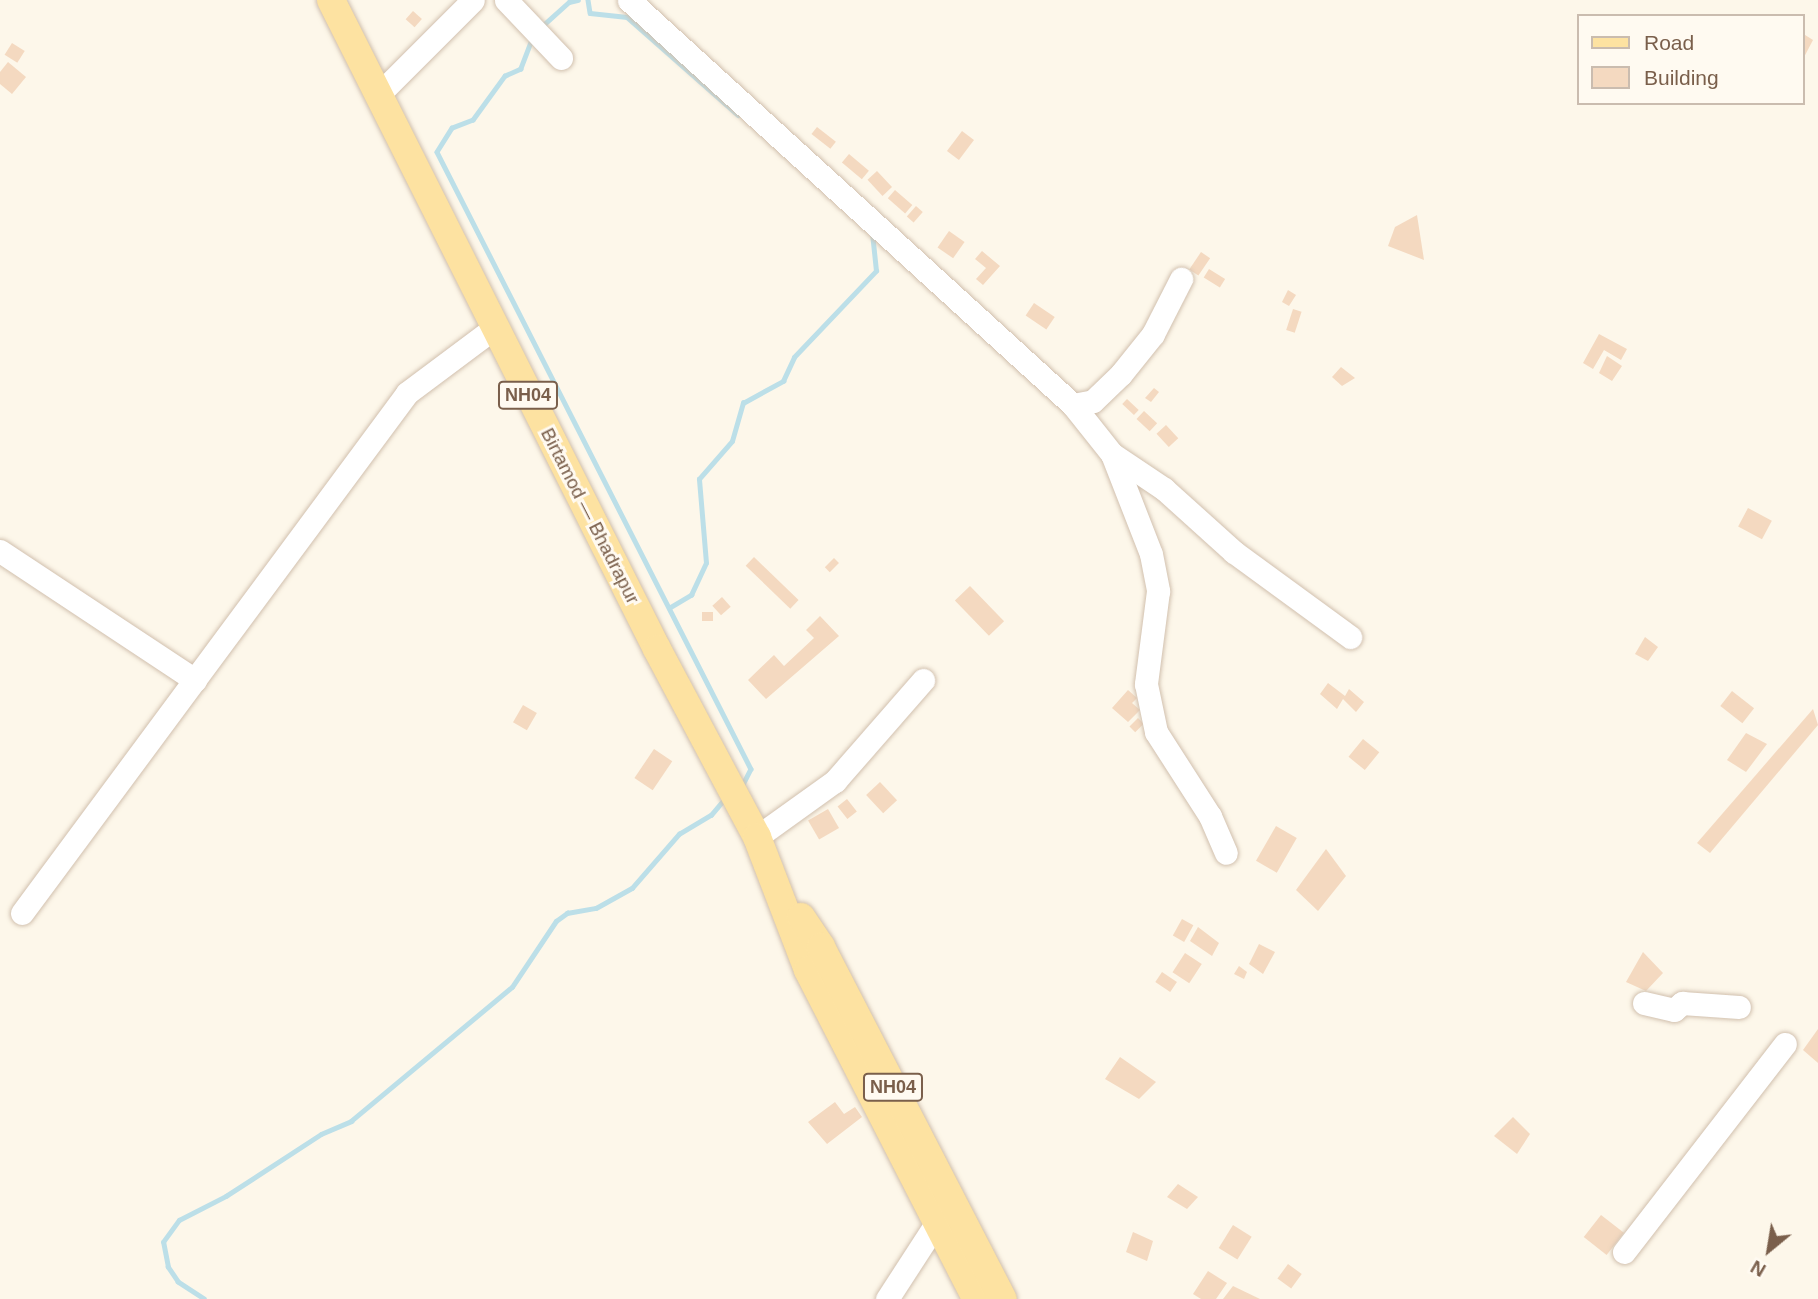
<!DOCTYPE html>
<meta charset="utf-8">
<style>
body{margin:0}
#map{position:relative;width:1818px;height:1299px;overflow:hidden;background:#fdf7ea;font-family:Arial,sans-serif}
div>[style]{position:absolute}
.stream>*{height:4.5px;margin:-2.25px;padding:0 2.25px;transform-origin:2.25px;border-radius:2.25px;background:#bcdfe8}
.building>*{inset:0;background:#f4d9c0;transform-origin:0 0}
.roads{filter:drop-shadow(0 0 2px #d1c0ae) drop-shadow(0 0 2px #d1c0ae)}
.minor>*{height:23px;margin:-11.5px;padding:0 11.5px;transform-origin:11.5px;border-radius:11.5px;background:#fff}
.major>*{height:28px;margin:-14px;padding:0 14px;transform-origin:14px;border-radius:14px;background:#fde2a1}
span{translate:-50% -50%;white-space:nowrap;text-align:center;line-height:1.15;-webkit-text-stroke:6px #fffaf1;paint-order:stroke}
.shield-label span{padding:2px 5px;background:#fffaf1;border:2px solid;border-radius:5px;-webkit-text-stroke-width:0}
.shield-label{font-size:18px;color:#7a5f4b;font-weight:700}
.street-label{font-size:19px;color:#7a5f4b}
.legend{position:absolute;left:1577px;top:14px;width:228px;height:91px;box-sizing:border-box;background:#fffaf1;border:2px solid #cabcaf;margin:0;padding:9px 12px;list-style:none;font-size:21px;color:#7a5f4b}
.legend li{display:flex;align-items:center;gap:14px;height:35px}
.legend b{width:35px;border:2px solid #cabcaf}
.north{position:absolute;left:1734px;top:1215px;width:70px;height:70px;-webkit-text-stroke:5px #fffaf1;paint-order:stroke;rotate:210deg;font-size:19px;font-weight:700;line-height:28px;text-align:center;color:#7a5f4b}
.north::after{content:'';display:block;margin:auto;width:24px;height:32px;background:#7a5f4b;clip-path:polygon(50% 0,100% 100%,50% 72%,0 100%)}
</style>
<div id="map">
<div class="stream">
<i style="left:588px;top:0;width:13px;rotate:81deg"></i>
<i style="left:590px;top:13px;width:37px;rotate:6deg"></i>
<i style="left:627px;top:17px;width:148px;rotate:41.4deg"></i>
<i style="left:540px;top:28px;width:39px;rotate:-42deg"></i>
<i style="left:569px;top:2px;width:9px;rotate:-13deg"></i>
<i style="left:533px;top:37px;width:34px;rotate:111deg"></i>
<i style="left:521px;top:69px;width:17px;rotate:156deg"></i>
<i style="left:505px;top:76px;width:54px;rotate:126deg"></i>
<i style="left:473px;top:120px;width:22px;rotate:159deg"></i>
<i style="left:452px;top:128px;width:28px;rotate:122deg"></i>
<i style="left:437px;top:152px;width:692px;rotate:63.03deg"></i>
<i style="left:751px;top:769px;width:20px;rotate:117deg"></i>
<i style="left:669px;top:608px;width:26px;rotate:-31deg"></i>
<i style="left:691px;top:595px;width:35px;rotate:-65deg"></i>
<i style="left:706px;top:563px;width:84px;rotate:-94.8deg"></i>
<i style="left:699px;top:479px;width:50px;rotate:-49deg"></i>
<i style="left:732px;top:441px;width:40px;rotate:-74deg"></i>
<i style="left:743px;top:403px;width:46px;rotate:-28.8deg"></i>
<i style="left:783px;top:381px;width:26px;rotate:-65deg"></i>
<i style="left:794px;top:357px;width:119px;rotate:-46.4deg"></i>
<i style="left:876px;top:271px;width:36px;rotate:-96deg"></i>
<i style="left:204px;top:1299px;width:31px;rotate:-147deg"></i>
<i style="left:178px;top:1282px;width:18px;rotate:-124deg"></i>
<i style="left:168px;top:1267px;width:25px;rotate:-101deg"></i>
<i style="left:163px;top:1242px;width:27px;rotate:-54deg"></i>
<i style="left:179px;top:1220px;width:53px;rotate:-27.1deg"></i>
<i style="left:226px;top:1196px;width:113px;rotate:-33.1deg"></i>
<i style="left:321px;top:1134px;width:33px;rotate:-23deg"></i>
<i style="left:351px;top:1121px;width:209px;rotate:-39.8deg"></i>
<i style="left:512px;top:987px;width:79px;rotate:-56.3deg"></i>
<i style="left:556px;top:921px;width:14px;rotate:-36deg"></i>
<i style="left:567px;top:913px;width:29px;rotate:-10deg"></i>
<i style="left:596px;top:908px;width:41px;rotate:-29.1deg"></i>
<i style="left:632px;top:888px;width:72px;rotate:-49deg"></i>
<i style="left:679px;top:834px;width:37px;rotate:-31deg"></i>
<i style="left:711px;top:815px;width:23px;rotate:-50deg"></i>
</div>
<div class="building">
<i style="left:413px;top:11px;width:12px;height:11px;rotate:42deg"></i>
<i style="clip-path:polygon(1802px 33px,1813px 40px,1802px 61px)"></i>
<i style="left:12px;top:43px;width:15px;height:14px;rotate:32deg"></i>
<i style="clip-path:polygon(8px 62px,26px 77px,12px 94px,0 84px,0 72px)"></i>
<i style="left:817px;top:127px;width:24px;height:9px;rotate:38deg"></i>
<i style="left:962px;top:131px;width:15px;height:25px;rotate:37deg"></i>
<i style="left:849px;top:154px;width:26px;height:11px;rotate:40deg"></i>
<i style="left:877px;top:171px;width:22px;height:13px;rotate:47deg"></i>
<i style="left:895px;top:190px;width:23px;height:11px;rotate:41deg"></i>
<i style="left:916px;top:206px;width:9px;height:14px;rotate:41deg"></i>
<i style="clip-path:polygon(1417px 215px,1424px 260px,1388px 246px,1395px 227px)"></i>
<i style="left:949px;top:231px;width:19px;height:20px;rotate:35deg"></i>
<i style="clip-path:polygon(982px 251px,1000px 266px,983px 285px,976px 279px,986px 268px,975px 259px)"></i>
<i style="left:1201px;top:252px;width:11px;height:21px;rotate:34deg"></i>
<i style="left:1209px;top:269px;width:19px;height:10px;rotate:32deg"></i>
<i style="clip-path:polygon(1288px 290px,1296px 295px,1289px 306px,1282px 302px)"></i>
<i style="left:1034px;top:303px;width:25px;height:15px;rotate:34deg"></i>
<i style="left:1293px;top:309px;width:9px;height:22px;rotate:18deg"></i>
<i style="clip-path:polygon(1599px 334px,1627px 349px,1621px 360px,1604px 350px,1593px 369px,1583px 363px)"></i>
<i style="clip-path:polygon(1607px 356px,1622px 366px,1612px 381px,1599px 373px)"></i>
<i style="clip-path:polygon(1341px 367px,1355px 378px,1342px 386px,1332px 377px)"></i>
<i style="clip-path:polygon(1154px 388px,1159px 392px,1151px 402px,1145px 398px)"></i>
<i style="left:1127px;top:399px;width:16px;height:7px;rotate:43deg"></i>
<i style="left:1144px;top:411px;width:18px;height:11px;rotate:43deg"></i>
<i style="left:1166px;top:425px;width:18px;height:13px;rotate:47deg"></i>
<i style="left:1748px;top:508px;width:27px;height:21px;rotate:28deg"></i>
<i style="left:754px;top:557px;width:62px;height:12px;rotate:44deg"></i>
<i style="left:834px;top:558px;width:7px;height:13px;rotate:45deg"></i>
<i style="left:970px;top:586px;width:49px;height:21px;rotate:46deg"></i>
<i style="left:722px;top:597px;width:13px;height:13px;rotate:48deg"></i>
<i style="left:702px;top:612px;width:11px;height:9px"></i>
<i style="clip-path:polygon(820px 616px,839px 636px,766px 699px,748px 680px,774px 655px,784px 666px,814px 638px,806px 630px)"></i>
<i style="clip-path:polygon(1645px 637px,1658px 647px,1648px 661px,1635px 654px)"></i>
<i style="clip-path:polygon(1328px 683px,1345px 696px,1349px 689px,1364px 702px,1356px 712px,1343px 699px,1337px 709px,1320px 694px)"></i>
<i style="clip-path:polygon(1128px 690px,1137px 698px,1132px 703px,1140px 710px,1128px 722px,1112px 708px)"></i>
<i style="left:1732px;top:691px;width:28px;height:19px;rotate:38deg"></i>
<i style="left:523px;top:705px;width:16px;height:20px;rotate:30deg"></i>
<i style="clip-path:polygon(1813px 709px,1818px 725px,1710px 853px,1697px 843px)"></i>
<i style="left:1138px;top:718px;width:8px;height:12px;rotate:45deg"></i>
<i style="clip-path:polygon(1746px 733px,1767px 744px,1746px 772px,1727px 760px)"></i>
<i style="left:1363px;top:739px;width:21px;height:23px;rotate:39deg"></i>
<i style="left:654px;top:749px;width:22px;height:35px;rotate:34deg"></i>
<i style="left:880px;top:782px;width:25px;height:19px;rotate:47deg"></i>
<i style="left:847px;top:799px;width:16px;height:12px;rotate:52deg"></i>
<i style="left:828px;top:809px;width:22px;height:23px;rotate:60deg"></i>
<i style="left:1276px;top:826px;width:24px;height:40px;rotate:30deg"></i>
<i style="clip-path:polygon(1326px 849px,1346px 876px,1318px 911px,1296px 890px)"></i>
<i style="left:1182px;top:919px;width:13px;height:19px;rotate:29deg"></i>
<i style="clip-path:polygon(1198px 927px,1219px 943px,1212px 956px,1190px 941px)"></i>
<i style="clip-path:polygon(1259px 944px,1275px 952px,1263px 974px,1249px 964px)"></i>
<i style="clip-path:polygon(1643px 952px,1663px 973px,1646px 991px,1626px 982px)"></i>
<i style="left:1185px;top:953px;width:20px;height:23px;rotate:33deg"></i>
<i style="clip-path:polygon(1239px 966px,1247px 972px,1244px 979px,1234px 974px)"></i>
<i style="left:1162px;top:972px;width:18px;height:12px;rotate:34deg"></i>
<i style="clip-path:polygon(1818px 1029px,1818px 1063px,1803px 1050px)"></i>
<i style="clip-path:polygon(1120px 1057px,1156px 1082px,1139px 1099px,1105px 1079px)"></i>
<i style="clip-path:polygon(835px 1102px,844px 1114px,855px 1107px,862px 1117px,827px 1144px,808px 1122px)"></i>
<i style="clip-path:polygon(1513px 1117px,1530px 1134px,1517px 1154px,1494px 1136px)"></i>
<i style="clip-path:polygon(1178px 1184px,1198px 1197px,1187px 1209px,1167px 1197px)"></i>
<i style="left:1601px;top:1215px;width:29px;height:28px;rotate:38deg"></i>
<i style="left:1233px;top:1225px;width:22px;height:27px;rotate:32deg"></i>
<i style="clip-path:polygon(1133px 1232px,1153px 1241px,1147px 1261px,1126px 1252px)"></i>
<i style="left:1288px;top:1264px;width:17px;height:18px;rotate:36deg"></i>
<i style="clip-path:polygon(1208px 1271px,1227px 1283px,1216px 1299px,1201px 1299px,1193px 1294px)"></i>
<i style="clip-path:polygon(1233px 1286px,1260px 1299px,1223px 1299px)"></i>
</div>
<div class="roads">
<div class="minor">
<i style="left:506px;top:0;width:80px;rotate:46.5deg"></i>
<i style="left:629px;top:0;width:601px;rotate:42.37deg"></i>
<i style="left:1073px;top:405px;width:63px;rotate:51.5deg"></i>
<i style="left:1112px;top:454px;width:107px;rotate:68.7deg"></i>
<i style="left:1151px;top:554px;width:38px;rotate:79deg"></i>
<i style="left:1158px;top:591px;width:94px;rotate:97.4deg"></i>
<i style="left:1146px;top:684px;width:49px;rotate:78.2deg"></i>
<i style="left:1156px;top:732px;width:100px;rotate:57.3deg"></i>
<i style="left:1210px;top:816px;width:40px;rotate:66.6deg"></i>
<i style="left:378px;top:95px;width:134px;rotate:-45deg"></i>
<i style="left:1073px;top:405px;width:20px;rotate:-11deg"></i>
<i style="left:1093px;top:401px;width:39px;rotate:-44deg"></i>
<i style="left:1121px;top:374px;width:51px;rotate:-51.3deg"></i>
<i style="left:1153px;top:334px;width:62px;rotate:-63deg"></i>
<i style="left:1112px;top:454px;width:63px;rotate:33.9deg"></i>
<i style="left:1164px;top:489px;width:94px;rotate:42deg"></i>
<i style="left:1234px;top:552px;width:144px;rotate:36.2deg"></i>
<i style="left:0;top:551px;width:234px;rotate:33.5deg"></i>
<i style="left:757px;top:837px;width:96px;rotate:-35.7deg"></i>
<i style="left:835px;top:781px;width:134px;rotate:-48.9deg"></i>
<i style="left:22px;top:913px;width:647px;rotate:-53.48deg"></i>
<i style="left:407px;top:393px;width:109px;rotate:-36.8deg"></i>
<i style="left:1644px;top:1003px;width:31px;rotate:13deg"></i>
<i style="left:1674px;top:1010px;width:11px;rotate:-41deg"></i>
<i style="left:1682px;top:1003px;width:57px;rotate:4deg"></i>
<i style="left:1624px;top:1252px;width:263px;rotate:-52.3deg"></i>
<i style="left:887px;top:1299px;width:88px;rotate:-57deg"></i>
</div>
<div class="major">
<i style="left:331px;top:0;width:726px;rotate:63.33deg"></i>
<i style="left:657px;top:649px;width:213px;rotate:62deg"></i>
<i style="left:757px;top:837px;width:142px;rotate:69deg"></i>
<i style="left:808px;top:970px;width:369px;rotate:62.9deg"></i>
<i style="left:801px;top:917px;width:36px;rotate:56deg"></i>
<i style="left:821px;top:947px;width:396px;rotate:62.7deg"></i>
</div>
</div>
<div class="shield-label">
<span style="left:528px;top:395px">NH04</span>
<span style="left:893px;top:1087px">NH04</span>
</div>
<div class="street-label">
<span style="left:590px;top:516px;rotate:63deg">Birtamod — Bhadrapur</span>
</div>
<ul class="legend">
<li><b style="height:9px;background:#fde2a1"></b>Road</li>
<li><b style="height:19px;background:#f4d9c0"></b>Building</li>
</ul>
<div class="north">N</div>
</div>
